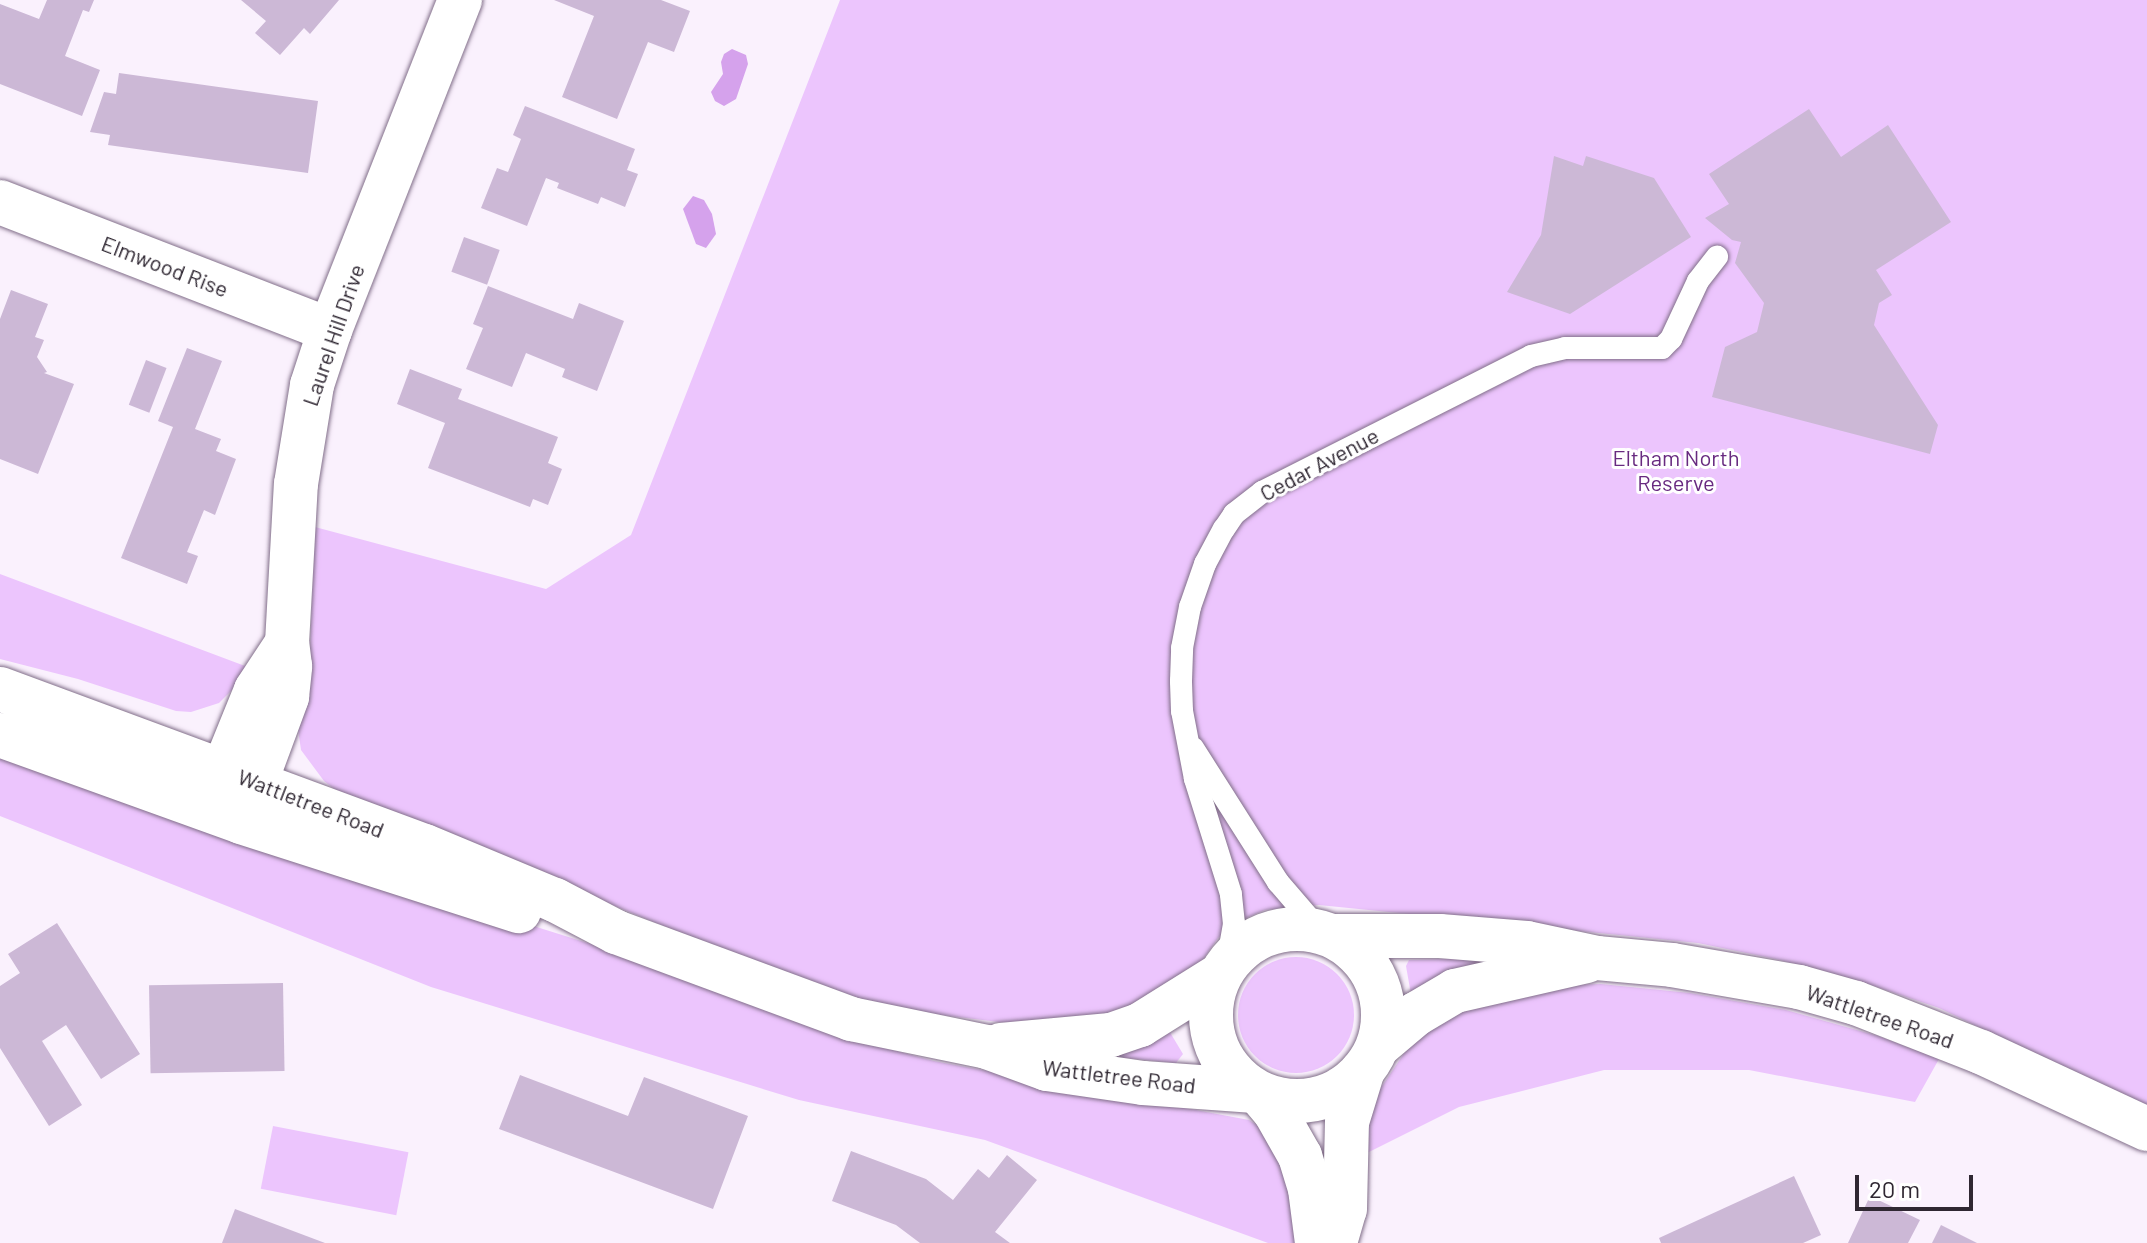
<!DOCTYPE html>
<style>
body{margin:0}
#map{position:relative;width:2147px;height:1243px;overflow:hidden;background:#faf1fd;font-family:Barlow,sans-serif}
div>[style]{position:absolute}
.green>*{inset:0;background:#ecc5fd;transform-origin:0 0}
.round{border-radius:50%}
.water>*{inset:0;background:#d5a2ec}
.building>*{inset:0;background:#ccb8d6;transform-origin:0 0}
.roads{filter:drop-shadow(0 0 2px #816e89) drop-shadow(0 0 2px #816e89)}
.service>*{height:22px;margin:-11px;padding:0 11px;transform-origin:11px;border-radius:11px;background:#fff}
.minor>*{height:44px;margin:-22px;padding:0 22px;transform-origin:22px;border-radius:22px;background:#fff}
.primary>*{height:44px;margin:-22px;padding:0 22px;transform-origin:22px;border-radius:22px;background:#fff}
.primary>.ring{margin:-22px;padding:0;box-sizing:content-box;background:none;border:44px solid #fff;border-radius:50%}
span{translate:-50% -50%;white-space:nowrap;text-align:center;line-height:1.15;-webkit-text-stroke:6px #fff;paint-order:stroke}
.street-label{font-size:22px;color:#2f2732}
.park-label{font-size:22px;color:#682a80}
.scale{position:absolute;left:1855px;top:1175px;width:118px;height:36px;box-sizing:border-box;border:4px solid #2f2732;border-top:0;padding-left:10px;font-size:24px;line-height:28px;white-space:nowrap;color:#2f2732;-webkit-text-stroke:6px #fff;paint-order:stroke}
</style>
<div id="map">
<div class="green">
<i style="clip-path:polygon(840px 0,2147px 0,2147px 1108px,1939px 1008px,1862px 982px,1780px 960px,1698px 943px,1319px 905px,1265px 910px,1239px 921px,1218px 938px,1197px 968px,1120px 1015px,1007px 1023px,933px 1014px,834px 993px,734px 955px,338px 792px,324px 781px,301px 750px,298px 729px,310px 649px,315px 527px,546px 589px,631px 535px)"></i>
<i style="clip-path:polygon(0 574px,253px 669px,219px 703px,191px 712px,176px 711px,78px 679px,0 659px)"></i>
<i style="clip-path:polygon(0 758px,613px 951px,851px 1039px,934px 1061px,1249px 1120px,1276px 1138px,1304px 1243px,1268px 1243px,985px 1140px,799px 1100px,431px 987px,0 816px)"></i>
<i class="round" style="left:1238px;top:957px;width:116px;height:116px"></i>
<i style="clip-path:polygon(1510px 957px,1412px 1000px,1406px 966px,1409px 960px)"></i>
<i style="clip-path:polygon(1601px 984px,1690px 993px,1786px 1010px,1878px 1036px,1939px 1059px,1915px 1102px,1749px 1070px,1604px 1070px,1459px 1107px,1357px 1158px,1376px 1095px,1409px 1046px,1443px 1017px,1566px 985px)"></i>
<i style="clip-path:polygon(1168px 1029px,1183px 1054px,1176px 1063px,1086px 1054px)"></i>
<i style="left:273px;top:1126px;width:138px;height:64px;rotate:11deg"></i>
</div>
<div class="water">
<i style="clip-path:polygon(732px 49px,746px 55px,748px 64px,736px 99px,724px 106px,715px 101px,711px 92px,723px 74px,721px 62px,724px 54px)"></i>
<i style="clip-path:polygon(693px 196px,704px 200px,712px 214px,716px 234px,706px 248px,696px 244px,683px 209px)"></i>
</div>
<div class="building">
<i style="clip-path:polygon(47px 0,94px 0,89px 12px,83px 10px,65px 56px,100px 70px,82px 116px,0 84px,0 4px,39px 19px)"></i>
<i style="clip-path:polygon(241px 0,339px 0,310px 34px,304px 28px,280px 55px,255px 33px,266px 21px)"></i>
<i style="clip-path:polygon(554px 0,661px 0,690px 11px,674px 52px,648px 42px,617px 119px,562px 97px,594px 16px)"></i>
<i style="clip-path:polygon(119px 73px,318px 101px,308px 173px,108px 145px,110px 135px,90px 132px,104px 92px,116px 94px)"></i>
<i style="clip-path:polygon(525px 106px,635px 149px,627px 170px,638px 174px,625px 207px,601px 197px,598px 204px,557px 188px,559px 183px,546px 178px,527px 226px,481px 208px,497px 168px,508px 172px,521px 139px,513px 135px)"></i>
<i style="clip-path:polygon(1809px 109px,1841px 157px,1888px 125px,1951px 222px,1876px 270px,1892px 295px,1879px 303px,1874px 325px,1938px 425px,1930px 454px,1712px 397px,1725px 347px,1757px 332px,1764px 303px,1735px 263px,1741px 242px,1732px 240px,1705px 218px,1729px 204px,1709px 174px)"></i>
<i style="clip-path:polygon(1554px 156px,1583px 166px,1586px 156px,1654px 178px,1691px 237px,1570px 314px,1507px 292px,1541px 235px)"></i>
<i style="left:464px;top:237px;width:38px;height:37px;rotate:20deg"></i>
<i style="clip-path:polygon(488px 286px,573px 319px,579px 303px,624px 321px,597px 391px,562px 377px,565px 369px,526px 353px,512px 387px,466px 369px,483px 328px,473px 324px)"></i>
<i style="clip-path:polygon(11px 290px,48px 304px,35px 337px,44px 340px,37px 357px,47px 372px,44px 373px,74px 384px,38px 474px,0 459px,0 319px)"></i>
<i style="clip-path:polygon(187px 348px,222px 361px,195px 429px,221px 439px,216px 451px,236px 459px,215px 515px,204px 510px,187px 552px,198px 556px,187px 584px,121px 558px,173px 427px,158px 421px)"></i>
<i style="left:146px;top:360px;width:22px;height:48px;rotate:21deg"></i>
<i style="clip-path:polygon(410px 369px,462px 389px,458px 399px,558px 437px,548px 463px,562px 469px,548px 505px,533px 499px,530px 507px,428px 468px,445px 423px,397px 404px)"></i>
<i style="clip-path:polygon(57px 923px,140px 1054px,101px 1079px,66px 1025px,42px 1041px,82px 1105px,49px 1126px,0 1048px,0 986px,20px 973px,8px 954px)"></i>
<i style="left:283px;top:983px;width:88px;height:134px;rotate:89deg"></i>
<i style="clip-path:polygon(520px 1075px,628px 1116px,644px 1077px,748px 1116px,713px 1209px,499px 1129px)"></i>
<i style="clip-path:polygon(851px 1151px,926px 1179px,953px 1200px,978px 1169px,989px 1178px,1007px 1155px,1037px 1180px,995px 1232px,1010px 1243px,920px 1243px,896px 1225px,832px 1201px)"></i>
<i style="clip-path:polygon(1794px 1176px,1821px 1235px,1803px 1243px,1661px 1243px,1659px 1238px)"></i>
<i style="clip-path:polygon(1870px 1196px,1920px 1220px,1908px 1243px,1848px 1243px)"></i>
<i style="clip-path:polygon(235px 1209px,325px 1243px,222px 1243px)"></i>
<i style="clip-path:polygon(1941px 1225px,1977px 1243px,1932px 1243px)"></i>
</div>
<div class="roads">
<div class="service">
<i style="left:1193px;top:748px;width:159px;rotate:57.6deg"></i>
<i style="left:1278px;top:882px;width:66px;rotate:49.3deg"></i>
<i style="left:1227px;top:964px;width:41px;rotate:-80.1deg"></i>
<i style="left:1234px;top:924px;width:30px;rotate:-96deg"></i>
<i style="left:1231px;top:894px;width:121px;rotate:-107.4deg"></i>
<i style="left:1195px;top:779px;width:69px;rotate:-100.8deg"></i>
<i style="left:1182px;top:711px;width:30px;rotate:-92deg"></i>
<i style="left:1181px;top:681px;width:33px;rotate:-88deg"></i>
<i style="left:1182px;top:648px;width:42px;rotate:-79deg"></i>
<i style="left:1190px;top:607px;width:46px;rotate:-70.8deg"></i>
<i style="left:1205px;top:564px;width:40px;rotate:-62deg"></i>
<i style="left:1224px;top:529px;width:18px;rotate:-56deg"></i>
<i style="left:1234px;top:514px;width:36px;rotate:-38deg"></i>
<i style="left:1262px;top:492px;width:301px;rotate:-26.8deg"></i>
<i style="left:1531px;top:356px;width:35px;rotate:-13deg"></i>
<i style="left:1565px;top:348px;width:97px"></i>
<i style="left:1662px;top:348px;width:13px;rotate:-45deg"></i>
<i style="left:1671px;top:339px;width:64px;rotate:-65deg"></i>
<i style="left:1698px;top:281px;width:31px;rotate:-52deg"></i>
</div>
<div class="minor">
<i style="left:0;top:202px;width:354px;rotate:21.2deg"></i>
<i style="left:224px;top:769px;width:85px;rotate:-67.9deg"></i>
<i style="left:256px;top:690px;width:56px;rotate:-56.6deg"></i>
<i style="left:287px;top:643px;width:159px;rotate:-86.8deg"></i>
<i style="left:296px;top:484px;width:100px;rotate:-80.8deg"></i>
<i style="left:312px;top:385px;width:58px;rotate:-71.9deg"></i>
<i style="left:330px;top:330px;width:355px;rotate:-68.5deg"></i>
<i style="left:256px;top:781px;width:90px;rotate:-69.7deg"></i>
<i style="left:287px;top:697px;width:31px;rotate:-84deg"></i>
<i style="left:290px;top:666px;width:23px;rotate:-97deg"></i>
<i style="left:1260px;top:1094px;width:23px;rotate:50deg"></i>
<i style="left:1275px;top:1112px;width:51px;rotate:60.4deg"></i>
<i style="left:1300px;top:1156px;width:34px;rotate:73deg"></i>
<i style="left:1310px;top:1189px;width:54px;rotate:82.6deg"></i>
<i style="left:1335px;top:1243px;width:35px;rotate:-74deg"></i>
<i style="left:1345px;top:1209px;width:87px;rotate:-88.7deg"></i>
<i style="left:1347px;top:1122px;width:54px;rotate:-72.9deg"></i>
</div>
<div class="primary">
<i style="left:0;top:689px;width:453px;rotate:20.3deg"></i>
<i style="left:425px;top:846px;width:141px;rotate:22.6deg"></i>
<i style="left:555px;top:900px;width:69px;rotate:27.7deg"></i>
<i style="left:616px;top:932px;width:251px;rotate:20.3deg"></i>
<i style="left:851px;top:1019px;width:139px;rotate:11.6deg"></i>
<i style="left:987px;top:1047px;width:64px;rotate:20.1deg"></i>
<i style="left:1047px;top:1069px;width:97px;rotate:8.3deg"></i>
<i style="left:1143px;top:1083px;width:112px;rotate:4.1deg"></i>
<i style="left:0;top:735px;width:256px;rotate:19.8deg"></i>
<i style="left:241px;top:822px;width:292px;rotate:17.8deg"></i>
<i class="ring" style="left:1211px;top:929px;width:128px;height:128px"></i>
<i style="left:1333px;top:936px;width:107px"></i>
<i style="left:1440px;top:936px;width:87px;rotate:4.6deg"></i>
<i style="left:1527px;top:943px;width:72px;rotate:12.1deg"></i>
<i style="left:1597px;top:958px;width:75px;rotate:5.3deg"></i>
<i style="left:1672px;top:965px;width:129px;rotate:9.8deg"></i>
<i style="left:1799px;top:987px;width:59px;rotate:15.7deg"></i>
<i style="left:1856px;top:1003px;width:134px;rotate:21.4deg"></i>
<i style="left:1981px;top:1052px;width:183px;rotate:24.9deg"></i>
<i style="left:1001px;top:1045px;width:110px;rotate:-5.2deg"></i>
<i style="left:1111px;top:1035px;width:31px;rotate:-19deg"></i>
<i style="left:1140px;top:1025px;width:94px;rotate:-32deg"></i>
<i style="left:1378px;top:1046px;width:50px;rotate:-40.1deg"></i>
<i style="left:1416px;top:1014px;width:45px;rotate:-30.5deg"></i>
<i style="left:1455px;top:991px;width:135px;rotate:-12.8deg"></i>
</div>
</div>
<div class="street-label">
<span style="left:165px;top:266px;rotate:21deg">Elmwood Rise</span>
<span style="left:333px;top:335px;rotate:-71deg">Laurel Hill Drive</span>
<span style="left:1319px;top:464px;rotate:-28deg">Cedar Avenue</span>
<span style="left:311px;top:803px;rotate:21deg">Wattletree Road</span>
<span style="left:1880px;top:1016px;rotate:19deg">Wattletree Road</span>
<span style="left:1119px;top:1076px;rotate:7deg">Wattletree Road</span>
</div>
<div class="park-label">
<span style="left:1676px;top:470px">Eltham North<br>Reserve</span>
</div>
<div class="scale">20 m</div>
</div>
